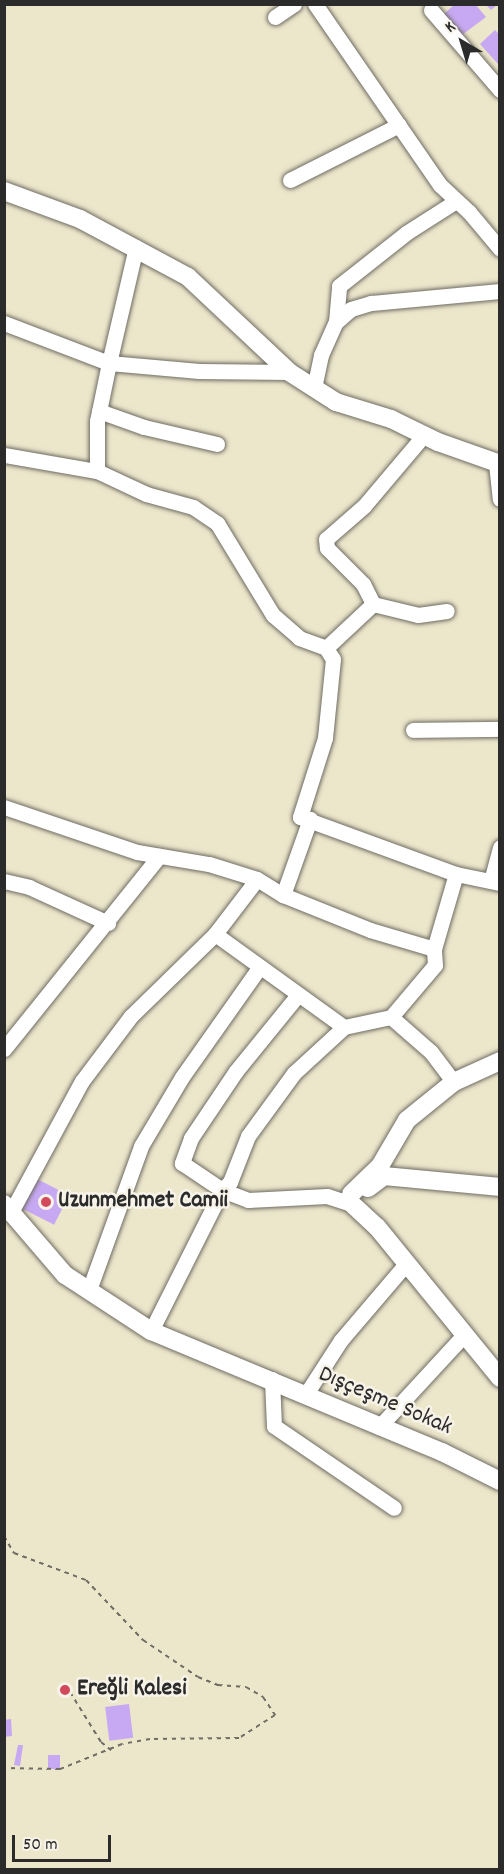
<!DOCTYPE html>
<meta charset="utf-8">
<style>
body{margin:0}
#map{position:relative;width:504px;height:1874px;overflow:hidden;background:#ece6cb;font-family:Dekko,sans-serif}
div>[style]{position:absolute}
.building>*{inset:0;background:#c7a9f3;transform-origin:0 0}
.path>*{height:2px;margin-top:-1px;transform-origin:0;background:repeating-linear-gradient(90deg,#6f6c63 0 4.5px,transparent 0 9px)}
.roads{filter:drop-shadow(0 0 2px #6f6c63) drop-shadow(0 0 2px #6f6c63)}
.minor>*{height:15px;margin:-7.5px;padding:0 7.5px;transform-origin:7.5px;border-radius:7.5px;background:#fff}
.tertiary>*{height:18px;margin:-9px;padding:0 9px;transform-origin:9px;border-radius:9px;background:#fff}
.dots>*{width:16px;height:16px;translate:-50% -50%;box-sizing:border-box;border:3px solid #f7f3e8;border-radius:50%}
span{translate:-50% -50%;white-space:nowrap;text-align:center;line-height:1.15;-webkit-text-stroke:5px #f7f3e8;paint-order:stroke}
.poi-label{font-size:24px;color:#2b2b2b;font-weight:700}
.left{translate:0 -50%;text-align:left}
.street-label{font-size:24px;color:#2b2b2b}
.frame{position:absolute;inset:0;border:6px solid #2b2b2b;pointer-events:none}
.north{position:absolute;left:432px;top:12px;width:60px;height:60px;-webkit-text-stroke:4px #f7f3e8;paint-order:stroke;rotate:322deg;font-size:16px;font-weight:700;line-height:24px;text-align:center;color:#2b2b2b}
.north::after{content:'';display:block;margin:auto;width:21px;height:27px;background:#2b2b2b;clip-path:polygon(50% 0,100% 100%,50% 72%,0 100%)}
.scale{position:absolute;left:12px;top:1835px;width:99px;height:27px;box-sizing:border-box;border:3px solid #2b2b2b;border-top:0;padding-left:8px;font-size:18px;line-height:21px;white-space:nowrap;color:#2b2b2b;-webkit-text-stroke:4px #f7f3e8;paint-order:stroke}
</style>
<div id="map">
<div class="building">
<i style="clip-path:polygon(455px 4px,475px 4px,486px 17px,462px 35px,444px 14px)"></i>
<i style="clip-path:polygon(485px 4px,498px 4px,491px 10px)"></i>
<i style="clip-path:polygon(495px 30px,500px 35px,498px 64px,480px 44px)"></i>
<i style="left:37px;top:1179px;width:36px;height:33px;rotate:27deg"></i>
<i style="left:129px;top:1704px;width:34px;height:24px;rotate:83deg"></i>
<i style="clip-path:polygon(11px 1719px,12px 1736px,4px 1737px,4px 1720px)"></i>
<i style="clip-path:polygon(18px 1745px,23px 1745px,20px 1766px,14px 1765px)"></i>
<i style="left:48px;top:1755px;width:12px;height:14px"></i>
</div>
<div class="path">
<i style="left:4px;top:1536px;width:20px;rotate:60deg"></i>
<i style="left:14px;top:1553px;width:77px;rotate:20.6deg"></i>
<i style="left:86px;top:1580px;width:83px;rotate:46.5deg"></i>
<i style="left:143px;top:1640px;width:66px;rotate:33.9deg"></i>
<i style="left:198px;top:1677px;width:22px;rotate:22deg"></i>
<i style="left:218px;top:1685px;width:28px;rotate:4deg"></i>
<i style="left:246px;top:1687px;width:20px;rotate:30deg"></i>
<i style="left:263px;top:1697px;width:22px;rotate:56deg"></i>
<i style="left:275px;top:1715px;width:43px;rotate:147.4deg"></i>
<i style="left:239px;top:1738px;width:89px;rotate:179.4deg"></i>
<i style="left:150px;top:1739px;width:28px;rotate:170deg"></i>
<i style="left:122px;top:1744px;width:67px;rotate:158deg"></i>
<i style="left:60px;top:1769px;width:56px;rotate:-179deg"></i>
<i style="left:70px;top:1692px;width:59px;rotate:58.2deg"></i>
<i style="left:101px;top:1742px;width:13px;rotate:39deg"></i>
</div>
<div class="roads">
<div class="minor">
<i style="left:315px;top:4px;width:220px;rotate:55.4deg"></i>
<i style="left:440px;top:185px;width:40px;rotate:43deg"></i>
<i style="left:469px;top:212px;width:48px;rotate:50deg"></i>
<i style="left:431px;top:10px;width:106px;rotate:49.2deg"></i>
<i style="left:275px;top:17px;width:23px;rotate:-34deg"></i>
<i style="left:290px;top:180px;width:122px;rotate:-26.8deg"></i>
<i style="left:336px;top:322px;width:36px;rotate:-85deg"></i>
<i style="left:339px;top:286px;width:85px;rotate:-38.3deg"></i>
<i style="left:406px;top:233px;width:59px;rotate:-32.6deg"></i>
<i style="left:4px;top:323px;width:112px;rotate:20.9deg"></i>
<i style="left:109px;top:363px;width:119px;rotate:-76.9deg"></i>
<i style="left:289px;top:372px;width:90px;rotate:-179.4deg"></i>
<i style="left:199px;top:371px;width:90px;rotate:-174.9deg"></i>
<i style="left:109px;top:363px;width:59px;rotate:101.7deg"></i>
<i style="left:97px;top:421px;width:50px;rotate:90deg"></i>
<i style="left:97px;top:471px;width:54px;rotate:25.1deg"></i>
<i style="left:146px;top:494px;width:49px;rotate:15.5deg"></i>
<i style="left:193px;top:507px;width:29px;rotate:34deg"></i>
<i style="left:217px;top:523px;width:108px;rotate:58.7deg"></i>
<i style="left:273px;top:615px;width:35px;rotate:41deg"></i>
<i style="left:299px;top:638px;width:29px;rotate:20deg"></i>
<i style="left:326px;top:648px;width:13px;rotate:58deg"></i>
<i style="left:333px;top:659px;width:79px;rotate:95.8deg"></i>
<i style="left:325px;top:738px;width:83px;rotate:107.6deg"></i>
<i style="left:300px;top:817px;width:166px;rotate:20.1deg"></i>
<i style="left:456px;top:874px;width:45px;rotate:11.6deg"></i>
<i style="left:314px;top:388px;width:34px;rotate:-78deg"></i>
<i style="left:321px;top:355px;width:36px;rotate:-66deg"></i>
<i style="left:336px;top:322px;width:20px;rotate:-41deg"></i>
<i style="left:351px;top:309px;width:21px;rotate:-17deg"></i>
<i style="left:371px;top:303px;width:130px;rotate:-5.3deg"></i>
<i style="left:99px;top:411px;width:48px;rotate:19.6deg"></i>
<i style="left:144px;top:427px;width:75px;rotate:13.1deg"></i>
<i style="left:424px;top:435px;width:93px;rotate:130.2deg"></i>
<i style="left:364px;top:506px;width:50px;rotate:139deg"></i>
<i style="left:326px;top:539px;width:9px;rotate:84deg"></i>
<i style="left:327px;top:548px;width:51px;rotate:45deg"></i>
<i style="left:363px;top:584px;width:22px;rotate:63deg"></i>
<i style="left:373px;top:604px;width:46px;rotate:13.7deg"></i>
<i style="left:418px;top:615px;width:29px;rotate:-8deg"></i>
<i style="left:4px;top:455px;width:94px;rotate:9.8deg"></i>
<i style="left:496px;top:463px;width:36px;rotate:84deg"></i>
<i style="left:326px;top:648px;width:64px;rotate:-43.1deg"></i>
<i style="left:413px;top:730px;width:87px;rotate:-0.7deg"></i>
<i style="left:4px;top:807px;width:140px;rotate:18.7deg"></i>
<i style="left:137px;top:852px;width:73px;rotate:9.5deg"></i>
<i style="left:209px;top:864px;width:50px;rotate:17.4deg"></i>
<i style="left:257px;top:879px;width:31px;rotate:32deg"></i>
<i style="left:283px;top:895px;width:94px;rotate:21.9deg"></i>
<i style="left:370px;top:930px;width:67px;rotate:16.5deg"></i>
<i style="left:434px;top:949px;width:78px;rotate:-73.7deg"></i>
<i style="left:4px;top:881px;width:26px;rotate:13deg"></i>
<i style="left:29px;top:887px;width:87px;rotate:24.5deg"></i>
<i style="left:491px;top:881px;width:35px;rotate:-75deg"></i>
<i style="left:283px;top:895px;width:81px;rotate:-70.4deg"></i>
<i style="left:215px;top:934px;width:159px;rotate:35.8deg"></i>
<i style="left:297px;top:996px;width:97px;rotate:129.1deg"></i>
<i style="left:236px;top:1071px;width:81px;rotate:123.9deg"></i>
<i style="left:191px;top:1138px;width:27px;rotate:110deg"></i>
<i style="left:182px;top:1163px;width:48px;rotate:34deg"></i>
<i style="left:222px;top:1190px;width:28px;rotate:21deg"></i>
<i style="left:248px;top:1200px;width:79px;rotate:-2.9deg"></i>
<i style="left:327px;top:1196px;width:26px;rotate:18deg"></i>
<i style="left:391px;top:1017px;width:68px;rotate:-49.8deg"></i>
<i style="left:435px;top:965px;width:16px;rotate:-94deg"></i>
<i style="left:4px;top:1049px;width:248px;rotate:-51.2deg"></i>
<i style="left:10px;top:1214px;width:151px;rotate:-61.6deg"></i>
<i style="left:82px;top:1081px;width:81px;rotate:-53deg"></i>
<i style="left:131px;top:1016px;width:117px;rotate:-44.3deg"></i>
<i style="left:215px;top:934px;width:69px;rotate:-52.6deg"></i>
<i style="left:89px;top:1290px;width:153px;rotate:-70.1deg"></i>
<i style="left:141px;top:1146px;width:80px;rotate:-59.3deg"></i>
<i style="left:182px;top:1077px;width:133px;rotate:-54.8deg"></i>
<i style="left:151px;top:1331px;width:158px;rotate:-63.3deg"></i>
<i style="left:222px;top:1190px;width:11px;rotate:-45deg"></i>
<i style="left:230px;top:1182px;width:49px;rotate:-68.6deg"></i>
<i style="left:248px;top:1136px;width:78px;rotate:-53.9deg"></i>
<i style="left:294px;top:1073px;width:68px;rotate:-42.6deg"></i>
<i style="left:344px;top:1027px;width:48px;rotate:-12deg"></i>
<i style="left:391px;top:1017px;width:53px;rotate:41.2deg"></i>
<i style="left:431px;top:1052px;width:38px;rotate:53deg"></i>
<i style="left:272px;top:1379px;width:47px;rotate:87.6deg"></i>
<i style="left:274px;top:1426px;width:145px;rotate:34.3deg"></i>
<i style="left:306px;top:1394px;width:64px;rotate:-57.1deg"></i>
<i style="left:341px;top:1340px;width:99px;rotate:-49.5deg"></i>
<i style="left:379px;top:1427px;width:125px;rotate:-47.3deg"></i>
</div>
<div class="tertiary">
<i style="left:4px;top:191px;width:81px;rotate:20.2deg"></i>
<i style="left:80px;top:219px;width:123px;rotate:28.2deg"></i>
<i style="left:188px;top:277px;width:139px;rotate:43.2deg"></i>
<i style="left:289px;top:372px;width:56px;rotate:32.6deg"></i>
<i style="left:336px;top:402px;width:58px;rotate:17.2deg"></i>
<i style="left:391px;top:419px;width:52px;rotate:26.1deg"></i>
<i style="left:438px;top:442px;width:66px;rotate:19.5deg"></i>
<i style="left:368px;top:1188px;width:20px;rotate:-37deg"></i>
<i style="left:384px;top:1176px;width:117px;rotate:5.4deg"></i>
<i style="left:351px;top:1194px;width:40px;rotate:-44deg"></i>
<i style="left:380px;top:1166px;width:53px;rotate:-59.6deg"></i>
<i style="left:407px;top:1120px;width:60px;rotate:-39deg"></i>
<i style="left:454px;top:1082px;width:51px;rotate:-24.5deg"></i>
<i style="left:4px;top:1204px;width:94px;rotate:49.3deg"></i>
<i style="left:65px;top:1275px;width:103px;rotate:33.1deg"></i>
<i style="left:151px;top:1331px;width:315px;rotate:22.6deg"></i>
<i style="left:442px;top:1452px;width:65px;rotate:26.6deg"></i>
<i style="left:352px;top:1204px;width:34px;rotate:43deg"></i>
<i style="left:377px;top:1227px;width:195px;rotate:50.8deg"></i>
</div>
</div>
<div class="dots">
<i style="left:46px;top:1202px;background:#d1495b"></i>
<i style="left:65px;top:1690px;background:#d1495b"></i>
</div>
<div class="poi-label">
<span class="left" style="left:58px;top:1202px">Uzunmehmet Camii</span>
<span class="left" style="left:77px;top:1690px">Ereğli Kalesi</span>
</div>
<div class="street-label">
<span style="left:385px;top:1402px;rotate:23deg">Dışçeşme Sokak</span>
</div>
<div class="frame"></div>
<div class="north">K</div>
<div class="scale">50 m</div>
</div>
